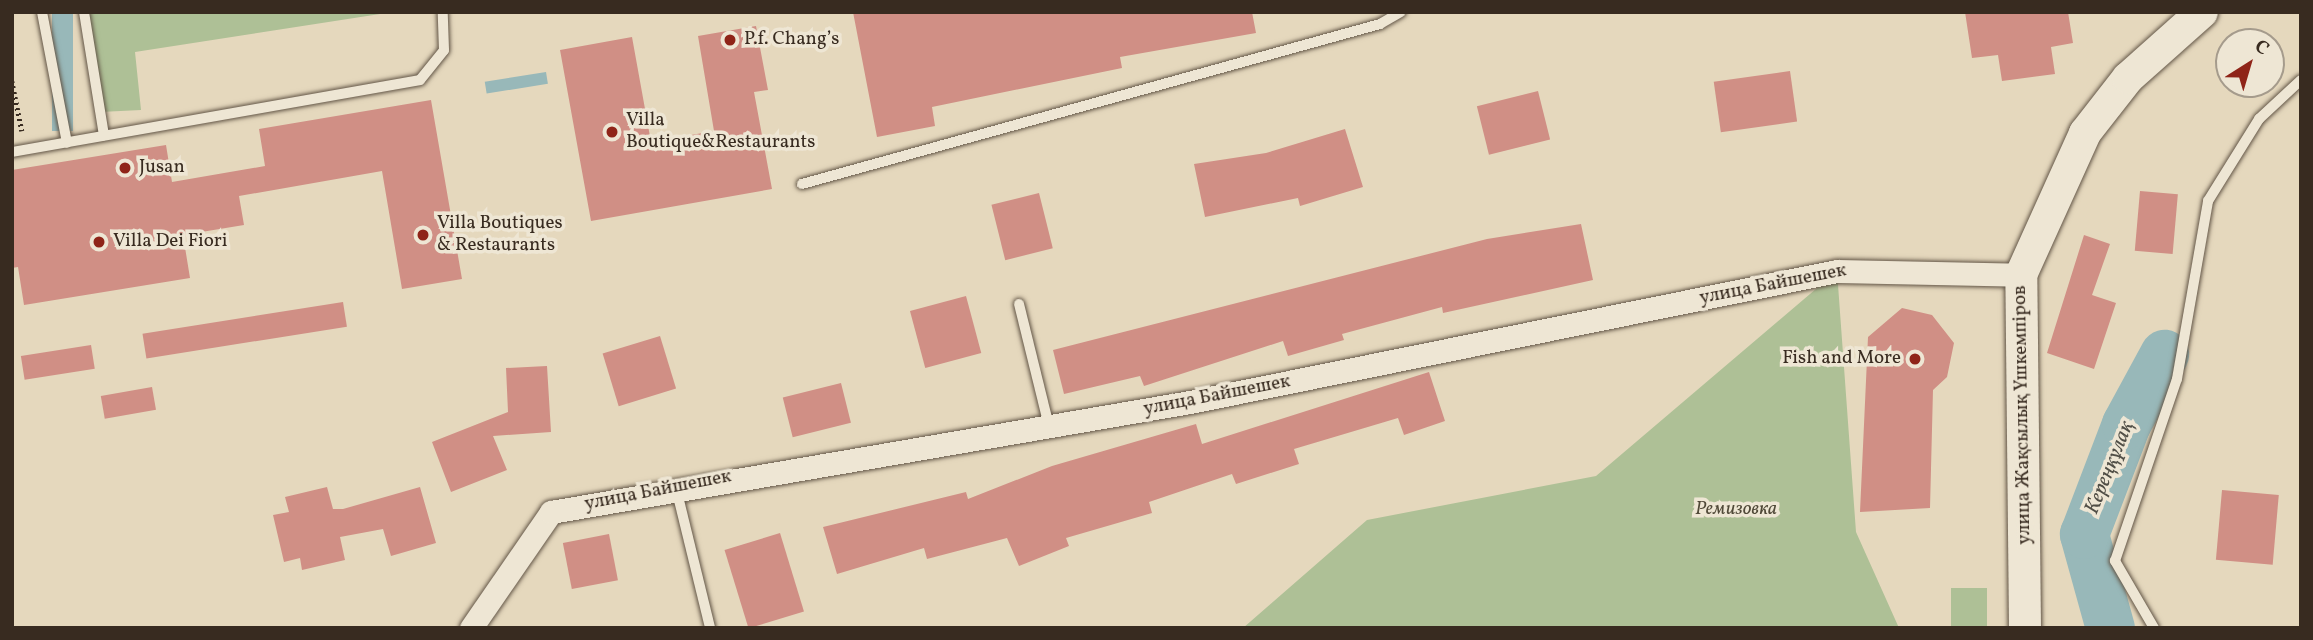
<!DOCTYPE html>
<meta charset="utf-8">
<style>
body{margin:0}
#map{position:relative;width:2313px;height:640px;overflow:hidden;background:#e5d8bd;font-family:Vollkorn,serif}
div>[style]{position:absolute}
.green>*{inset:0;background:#aec096;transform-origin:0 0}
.water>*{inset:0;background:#98b8b9;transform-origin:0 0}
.river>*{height:49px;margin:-24.5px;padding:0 24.5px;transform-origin:24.5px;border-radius:24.5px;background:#98b8b9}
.building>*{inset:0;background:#d08f85;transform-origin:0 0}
.path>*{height:4.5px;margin-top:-2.25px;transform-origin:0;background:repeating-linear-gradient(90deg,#382b20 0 2px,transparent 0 5.5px)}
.roads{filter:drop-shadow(0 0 2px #635647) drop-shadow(0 0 2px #635647)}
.lane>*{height:10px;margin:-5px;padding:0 5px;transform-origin:5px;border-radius:5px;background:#eee6d4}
.street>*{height:23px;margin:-11.5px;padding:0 11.5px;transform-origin:11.5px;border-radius:11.5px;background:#eee6d4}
.secondary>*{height:32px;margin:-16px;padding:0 16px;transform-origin:16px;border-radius:16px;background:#eee6d4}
.dots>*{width:19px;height:19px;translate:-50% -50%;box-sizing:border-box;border:4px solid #eee6d4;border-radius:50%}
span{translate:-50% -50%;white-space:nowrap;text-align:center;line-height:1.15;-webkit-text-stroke:7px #eee6d4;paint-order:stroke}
.poi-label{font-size:19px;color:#382b20}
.left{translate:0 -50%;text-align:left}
.right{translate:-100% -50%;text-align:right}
.street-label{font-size:19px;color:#382b20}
.park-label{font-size:19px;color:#504938;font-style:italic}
.water-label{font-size:21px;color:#504e46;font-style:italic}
.frame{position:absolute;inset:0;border:14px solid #382b20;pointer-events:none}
.north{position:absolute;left:2215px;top:28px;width:70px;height:70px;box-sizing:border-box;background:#eee6d4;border:2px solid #a59b8c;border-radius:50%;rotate:37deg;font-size:19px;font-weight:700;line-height:28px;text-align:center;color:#382b20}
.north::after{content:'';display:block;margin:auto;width:24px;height:32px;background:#8f2418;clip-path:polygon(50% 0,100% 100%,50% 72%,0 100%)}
</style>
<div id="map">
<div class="green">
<i style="clip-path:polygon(84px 12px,393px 12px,135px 52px,141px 110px,100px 112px)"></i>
<i style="clip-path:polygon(1837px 271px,1856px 532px,1899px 628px,1243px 628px,1367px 520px,1596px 476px)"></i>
<i style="left:1951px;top:588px;width:36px;height:40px"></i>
</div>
<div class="water">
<i style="left:52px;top:12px;width:21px;height:119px"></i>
<i style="left:546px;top:72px;width:12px;height:62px;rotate:81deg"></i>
</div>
<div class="river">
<i style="left:2110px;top:628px;width:98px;rotate:-105.5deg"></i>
<i style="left:2084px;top:534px;width:118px;rotate:-69.1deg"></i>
<i style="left:2126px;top:424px;width:80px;rotate:-61.5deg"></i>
</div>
<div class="building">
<i style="clip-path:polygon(853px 12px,1252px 12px,1256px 33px,1120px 57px,1122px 68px,932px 107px,935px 126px,877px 137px)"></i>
<i style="clip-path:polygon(1965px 12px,2068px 12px,2073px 43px,2051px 47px,2055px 74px,2002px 81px,1998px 55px,1972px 58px)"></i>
<i style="clip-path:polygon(756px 26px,768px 90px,754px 92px,772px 189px,591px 221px,560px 50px,632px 37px,651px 142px,714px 131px,698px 36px)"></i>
<i style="left:1790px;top:71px;width:51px;height:77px;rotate:82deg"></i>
<i style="left:1538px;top:91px;width:50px;height:63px;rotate:76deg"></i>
<i style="clip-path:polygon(431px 100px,462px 279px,402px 289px,382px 171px,239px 196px,244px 225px,183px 235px,190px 278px,24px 305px,18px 267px,12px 268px,12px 170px,166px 145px,172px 182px,265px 166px,259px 129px)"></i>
<i style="clip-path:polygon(1345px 129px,1363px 187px,1300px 206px,1298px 198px,1205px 217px,1194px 164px,1266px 153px)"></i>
<i style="left:2140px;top:191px;width:38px;height:60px;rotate:5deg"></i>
<i style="left:1039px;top:193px;width:57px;height:49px;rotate:76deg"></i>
<i style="clip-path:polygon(1581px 224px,1593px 280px,1443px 313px,1442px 307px,1342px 334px,1344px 340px,1288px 356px,1283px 341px,1144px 386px,1140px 376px,1064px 394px,1053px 350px,1487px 239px)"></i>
<i style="clip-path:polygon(2084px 235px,2110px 244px,2092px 295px,2116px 303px,2094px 369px,2047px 353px)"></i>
<i style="left:966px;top:296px;width:59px;height:58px;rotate:75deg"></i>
<i style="left:343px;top:302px;width:25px;height:203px;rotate:81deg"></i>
<i style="clip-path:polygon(1902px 308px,1932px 315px,1954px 343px,1947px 377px,1933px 390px,1930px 508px,1860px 512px,1868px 337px)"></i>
<i style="left:660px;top:336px;width:55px;height:60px;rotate:73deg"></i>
<i style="left:91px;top:345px;width:24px;height:71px;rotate:81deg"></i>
<i style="clip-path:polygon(547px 366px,551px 432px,493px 436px,507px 470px,451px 492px,432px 442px,508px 412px,506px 368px)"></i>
<i style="clip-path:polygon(1429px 372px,1445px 421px,1404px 435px,1398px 418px,1294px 449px,1299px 464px,1236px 484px,1232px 474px,1149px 502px,1152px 513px,1066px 538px,1069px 546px,1019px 566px,1007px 538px,927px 559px,924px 548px,837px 574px,823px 527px,966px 492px,968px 499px,1052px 466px,1196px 424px,1202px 444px)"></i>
<i style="left:841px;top:383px;width:41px;height:60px;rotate:76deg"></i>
<i style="left:152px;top:387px;width:23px;height:52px;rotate:80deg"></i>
<i style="clip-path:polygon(327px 487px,333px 509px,343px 509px,420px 487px,436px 543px,391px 556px,383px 529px,340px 537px,345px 560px,302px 570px,300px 558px,284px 562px,273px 515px,289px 512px,285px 497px)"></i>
<i style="left:2222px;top:490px;width:57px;height:70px;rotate:5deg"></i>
<i style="left:780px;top:533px;width:82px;height:58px;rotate:73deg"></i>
<i style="left:609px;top:534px;width:47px;height:47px;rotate:79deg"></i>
</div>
<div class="path">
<i style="left:12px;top:81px;width:51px;rotate:78.7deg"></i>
</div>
<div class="roads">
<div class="lane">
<i style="left:42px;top:12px;width:133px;rotate:79.2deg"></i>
<i style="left:84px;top:12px;width:125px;rotate:80.8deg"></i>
<i style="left:12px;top:152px;width:414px;rotate:-10deg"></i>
<i style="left:420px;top:80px;width:38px;rotate:-51deg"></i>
<i style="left:444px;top:50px;width:38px;rotate:-92deg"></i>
<i style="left:802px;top:184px;width:600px;rotate:-15.47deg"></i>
<i style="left:1380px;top:24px;width:24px;rotate:-30deg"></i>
<i style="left:1019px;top:304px;width:126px;rotate:76.2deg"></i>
<i style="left:676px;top:488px;width:144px;rotate:76.3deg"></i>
<i style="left:2154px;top:628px;width:78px;rotate:-120.2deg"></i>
<i style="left:2115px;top:561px;width:192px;rotate:-71.2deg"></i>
<i style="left:2177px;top:379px;width:181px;rotate:-80.1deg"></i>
<i style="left:2208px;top:201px;width:97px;rotate:-58.1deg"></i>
<i style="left:2259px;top:119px;width:57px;rotate:-42.9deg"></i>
</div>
<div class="street">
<i style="left:471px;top:628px;width:141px;rotate:-55.4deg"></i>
<i style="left:551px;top:512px;width:648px;rotate:-9.77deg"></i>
<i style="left:1190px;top:402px;width:660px;rotate:-11.45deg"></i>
<i style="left:1837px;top:271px;width:184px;rotate:1.2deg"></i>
</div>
<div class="secondary">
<i style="left:2025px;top:628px;width:353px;rotate:-90.6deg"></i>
<i style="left:2021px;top:275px;width:156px;rotate:-65.7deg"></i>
<i style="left:2085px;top:133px;width:70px;rotate:-52deg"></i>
<i style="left:2128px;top:78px;width:99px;rotate:-41.7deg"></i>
</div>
</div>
<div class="dots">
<i style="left:730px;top:40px;background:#8f2418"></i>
<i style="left:612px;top:132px;background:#8f2418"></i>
<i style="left:125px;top:168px;background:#8f2418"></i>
<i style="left:423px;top:235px;background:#8f2418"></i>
<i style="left:99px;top:242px;background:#8f2418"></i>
<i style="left:1915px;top:359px;background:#8f2418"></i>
</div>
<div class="poi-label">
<span class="left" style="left:744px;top:40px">P.f. Chang’s</span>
<span class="left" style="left:626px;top:132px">Villa<br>Boutique&amp;Restaurants</span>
<span class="left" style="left:139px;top:168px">Jusan</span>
<span class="left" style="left:437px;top:235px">Villa Boutiques<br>&amp; Restaurants</span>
<span class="left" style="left:113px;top:242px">Villa Dei Fiori</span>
<span class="right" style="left:1901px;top:359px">Fish and More</span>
</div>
<div class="street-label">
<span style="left:1773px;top:285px;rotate:-11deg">улица Байшешек</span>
<span style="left:1217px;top:396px;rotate:-11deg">улица Байшешек</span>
<span style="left:2023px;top:415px;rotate:-91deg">улица Жақсылық Үшкемпіров</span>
<span style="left:658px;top:491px;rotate:-11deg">улица Байшешек</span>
</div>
<div class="park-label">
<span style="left:1736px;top:510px">Ремизовка</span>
</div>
<div class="water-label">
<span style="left:2110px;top:468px;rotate:-68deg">Кереңқұлақ</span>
</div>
<div class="frame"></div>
<div class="north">С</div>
</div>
